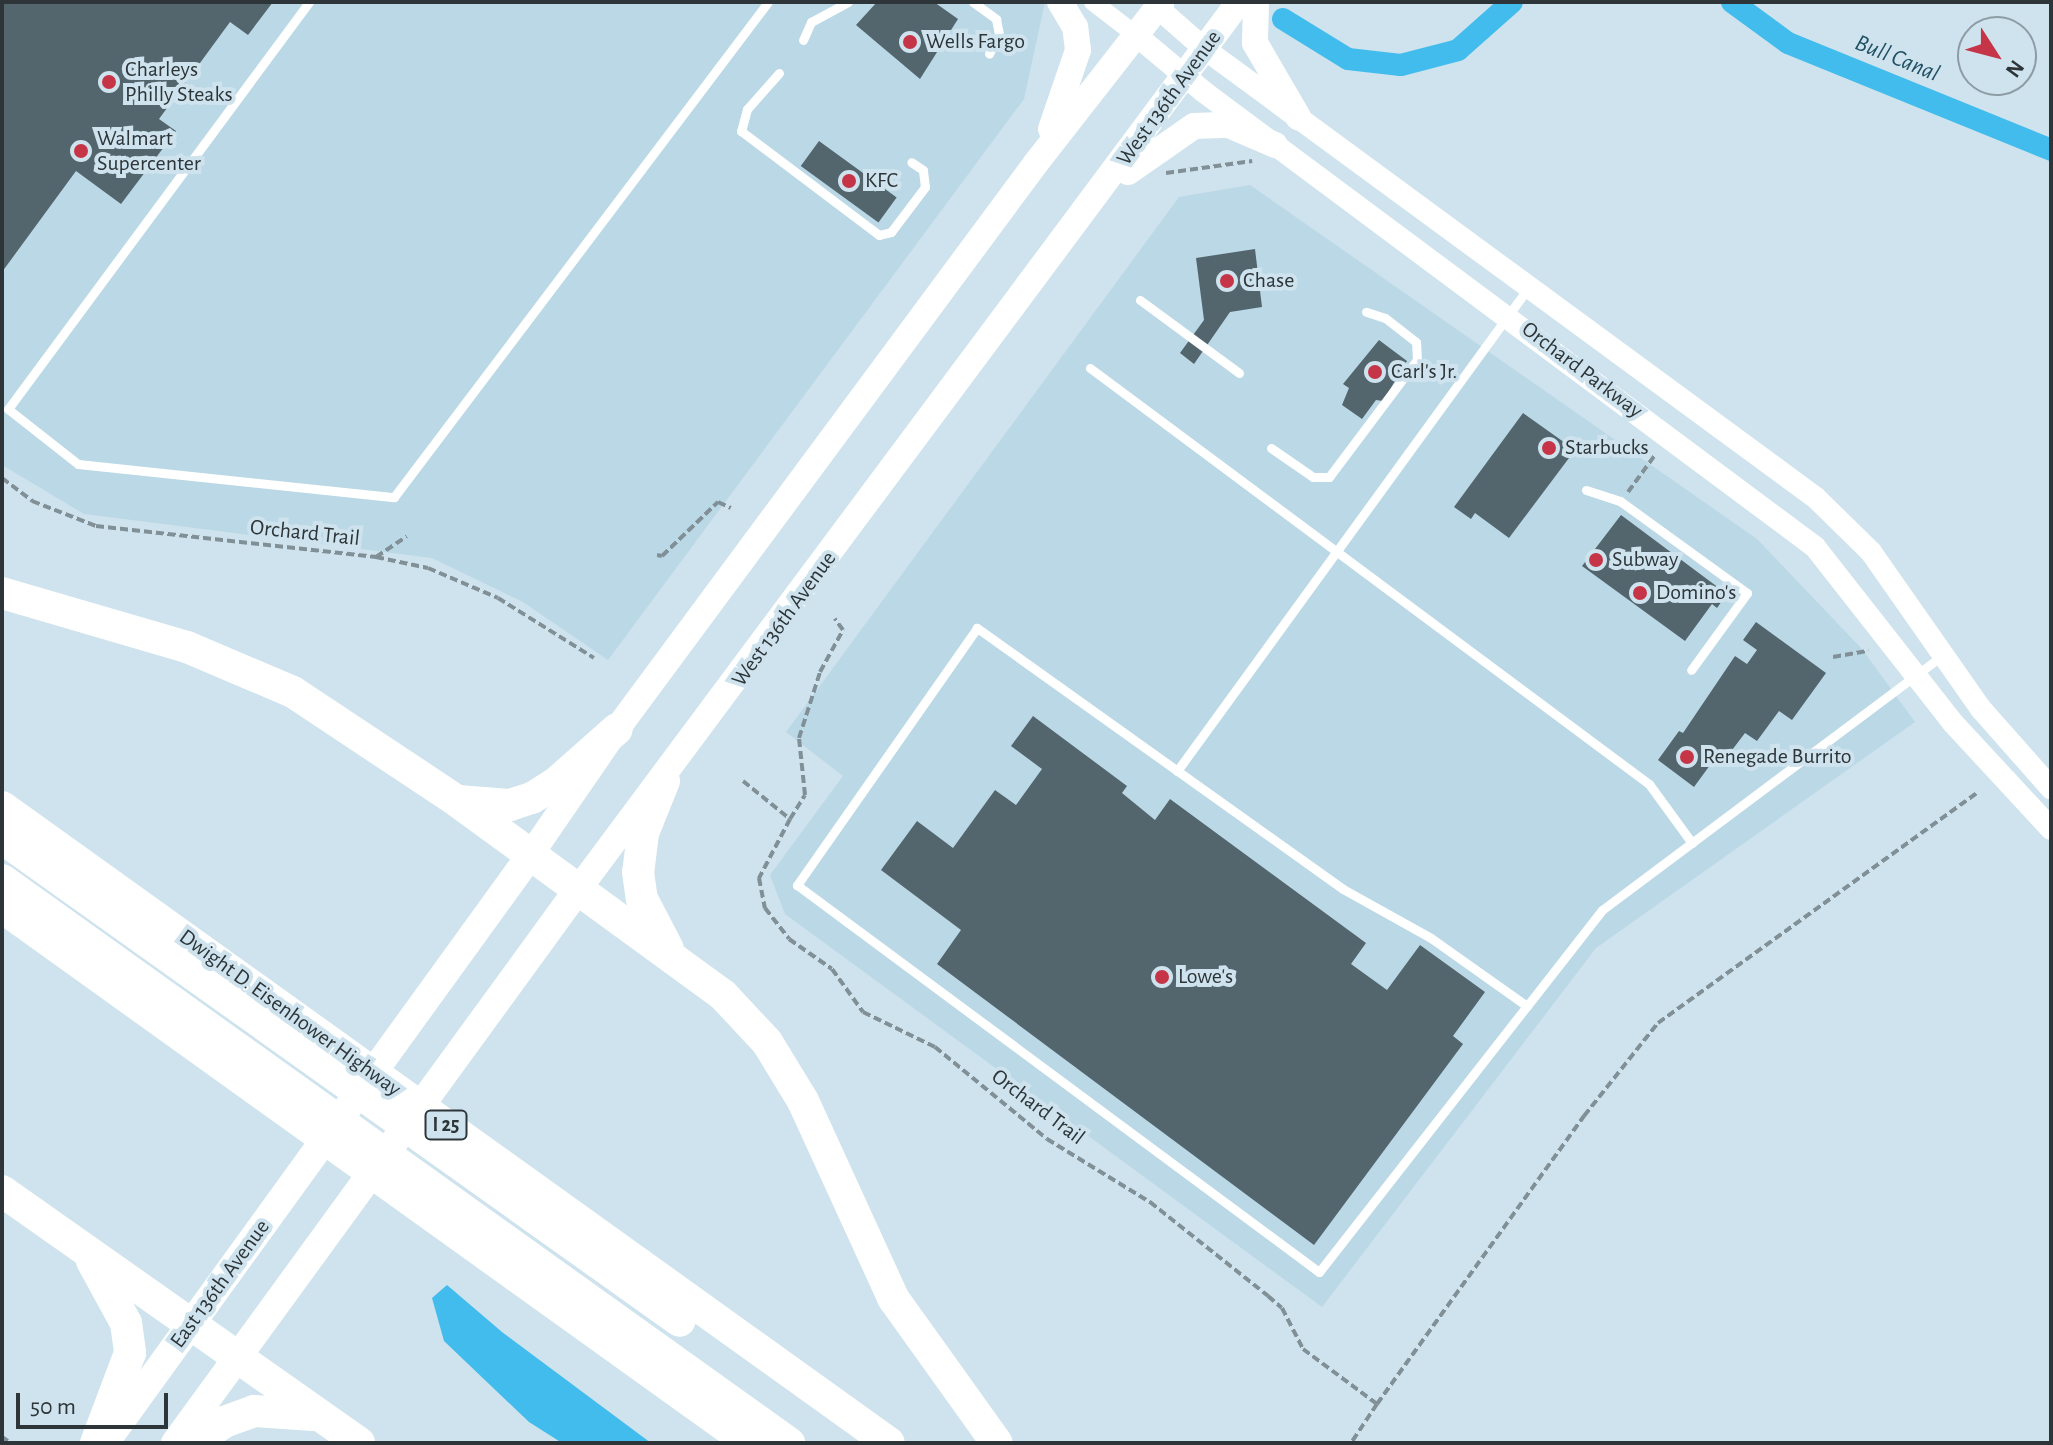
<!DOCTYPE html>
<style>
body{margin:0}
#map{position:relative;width:2053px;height:1445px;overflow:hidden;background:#cee3ed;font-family:"Alegreya Sans",sans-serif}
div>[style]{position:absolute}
.built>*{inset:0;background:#bbd8e6}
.water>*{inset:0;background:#42bcec}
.canal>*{height:22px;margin:-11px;padding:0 11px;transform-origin:11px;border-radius:11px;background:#42bcec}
.building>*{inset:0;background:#53666e;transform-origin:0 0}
.path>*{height:4px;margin-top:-2px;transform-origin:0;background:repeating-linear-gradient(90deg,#819097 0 8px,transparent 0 12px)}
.service>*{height:9px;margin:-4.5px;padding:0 4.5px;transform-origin:4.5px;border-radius:4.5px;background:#fff}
.minor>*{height:18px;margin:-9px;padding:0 9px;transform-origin:9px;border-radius:9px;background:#fff}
.tertiary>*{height:22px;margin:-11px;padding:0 11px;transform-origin:11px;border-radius:11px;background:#fff}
.secondary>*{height:26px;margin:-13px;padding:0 13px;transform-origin:13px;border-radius:13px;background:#fff}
.primary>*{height:28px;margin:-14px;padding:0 14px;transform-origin:14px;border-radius:14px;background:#fff}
.motorway>*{height:32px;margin:-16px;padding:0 16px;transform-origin:16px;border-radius:16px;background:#fff}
.dots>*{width:22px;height:22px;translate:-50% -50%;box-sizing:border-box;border:4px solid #cee3ed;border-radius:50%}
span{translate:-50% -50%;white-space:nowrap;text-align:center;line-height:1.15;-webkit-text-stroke:8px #cee3ed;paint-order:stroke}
.shield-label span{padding:2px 6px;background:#cee3ed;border:2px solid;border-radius:6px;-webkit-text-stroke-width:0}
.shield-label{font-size:20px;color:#2d3539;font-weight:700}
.poi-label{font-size:22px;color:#2d3539}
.left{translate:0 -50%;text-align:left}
.street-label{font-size:22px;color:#2d3539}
.water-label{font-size:24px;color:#1e4f63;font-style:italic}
.frame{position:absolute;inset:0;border:4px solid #2d3539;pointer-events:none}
.north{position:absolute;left:1957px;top:16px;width:80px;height:80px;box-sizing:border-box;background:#cee3ed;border:2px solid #8e9da5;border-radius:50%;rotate:126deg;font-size:22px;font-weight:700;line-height:32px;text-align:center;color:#2d3539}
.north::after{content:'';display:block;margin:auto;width:28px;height:36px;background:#c53547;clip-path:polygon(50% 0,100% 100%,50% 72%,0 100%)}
.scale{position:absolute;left:16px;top:1393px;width:152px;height:36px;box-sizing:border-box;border:4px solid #2d3539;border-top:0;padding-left:10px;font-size:24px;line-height:28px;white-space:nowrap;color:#2d3539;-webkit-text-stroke:6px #cee3ed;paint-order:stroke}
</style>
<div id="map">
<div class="built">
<i style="clip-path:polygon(2px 2px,1045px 2px,1024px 99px,608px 660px,523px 602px,432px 558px,84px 514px,2px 465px)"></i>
<i style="clip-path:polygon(1250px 185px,1757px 539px,1862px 649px,1915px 722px,1596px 948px,1322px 1307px,785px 914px,770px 875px,843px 776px,786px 732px,1179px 197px)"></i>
</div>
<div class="water">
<i style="clip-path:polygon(447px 1285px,502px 1332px,651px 1443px,562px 1443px,529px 1422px,444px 1341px,432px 1298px)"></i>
</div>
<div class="canal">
<i style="left:1732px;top:2px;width:69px;rotate:36.2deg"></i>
<i style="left:1788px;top:43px;width:284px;rotate:22.1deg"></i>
<i style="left:1283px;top:19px;width:76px;rotate:31.6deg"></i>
<i style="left:1348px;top:59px;width:53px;rotate:6.5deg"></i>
<i style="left:1401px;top:65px;width:59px;rotate:-14.7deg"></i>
<i style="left:1458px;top:50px;width:72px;rotate:-41.6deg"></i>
</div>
<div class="building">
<i style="clip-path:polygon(2px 2px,273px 2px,248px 35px,230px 22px,159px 119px,176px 131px,121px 204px,76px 171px,2px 272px)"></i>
<i style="clip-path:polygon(877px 2px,934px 2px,958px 19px,920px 79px,856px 25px)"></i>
<i style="left:819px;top:141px;width:96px;height:31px;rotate:36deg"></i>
<i style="clip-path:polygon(1255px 249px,1262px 307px,1230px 312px,1194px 364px,1180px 353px,1204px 320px,1196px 258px)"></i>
<i style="clip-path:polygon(1379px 340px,1407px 361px,1383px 401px,1376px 400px,1362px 419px,1342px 405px,1349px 388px,1343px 384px)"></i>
<i style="clip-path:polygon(1523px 413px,1575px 450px,1509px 538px,1475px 513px,1471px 519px,1454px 507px)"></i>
<i style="clip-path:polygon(1621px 515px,1727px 594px,1717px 608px,1712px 604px,1685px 641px,1582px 566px)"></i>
<i style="clip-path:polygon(1756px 622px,1826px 673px,1792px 720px,1779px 711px,1757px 741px,1745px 733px,1723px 762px,1716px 757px,1694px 787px,1658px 760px,1679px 731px,1683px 733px,1735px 656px,1747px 664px,1757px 650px,1743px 640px)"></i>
<i style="clip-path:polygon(1033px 716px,1127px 786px,1122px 793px,1155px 820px,1170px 799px,1366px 943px,1351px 964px,1387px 990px,1420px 945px,1485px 992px,1453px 1036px,1463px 1044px,1314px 1245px,937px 964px,961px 930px,881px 870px,917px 821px,953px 848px,995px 790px,1016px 805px,1042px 769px,1011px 746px)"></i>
</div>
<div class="path">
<i style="left:1166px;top:173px;width:87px;rotate:-7.9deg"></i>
<i style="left:2px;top:478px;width:38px;rotate:37deg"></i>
<i style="left:32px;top:501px;width:69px;rotate:21.3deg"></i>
<i style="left:96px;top:526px;width:282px;rotate:6.3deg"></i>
<i style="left:376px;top:557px;width:53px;rotate:11.9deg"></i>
<i style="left:428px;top:568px;width:76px;rotate:23.2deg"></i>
<i style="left:498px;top:598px;width:113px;rotate:32deg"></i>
<i style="left:1628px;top:492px;width:46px;rotate:-53.9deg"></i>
<i style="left:657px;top:555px;width:5px;rotate:11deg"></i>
<i style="left:662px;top:556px;width:78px;rotate:-44deg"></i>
<i style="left:718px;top:502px;width:14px;rotate:25deg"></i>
<i style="left:376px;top:557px;width:37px;rotate:-34deg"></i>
<i style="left:1833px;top:657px;width:36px;rotate:-10deg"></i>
<i style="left:743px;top:781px;width:60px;rotate:39deg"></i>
<i style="left:790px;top:819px;width:67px;rotate:117.7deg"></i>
<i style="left:759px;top:878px;width:31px;rotate:79deg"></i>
<i style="left:765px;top:908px;width:39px;rotate:52deg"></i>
<i style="left:789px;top:939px;width:52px;rotate:34.9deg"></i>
<i style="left:832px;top:969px;width:53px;rotate:54.2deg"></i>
<i style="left:863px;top:1012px;width:80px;rotate:25.9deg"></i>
<i style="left:935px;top:1047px;width:145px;rotate:39.4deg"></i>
<i style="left:1047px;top:1139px;width:121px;rotate:31.5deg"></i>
<i style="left:1150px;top:1202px;width:151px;rotate:38.5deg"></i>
<i style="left:1268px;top:1296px;width:18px;rotate:41deg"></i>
<i style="left:1282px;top:1308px;width:46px;rotate:62.9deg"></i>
<i style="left:1303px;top:1349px;width:92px;rotate:36.6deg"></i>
<i style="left:1377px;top:1404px;width:47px;rotate:123.7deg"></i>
<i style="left:790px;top:819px;width:28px;rotate:-58deg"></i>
<i style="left:805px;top:795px;width:57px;rotate:-96deg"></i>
<i style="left:799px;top:738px;width:69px;rotate:-72.3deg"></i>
<i style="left:820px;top:672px;width:48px;rotate:-61.3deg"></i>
<i style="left:843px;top:630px;width:14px;rotate:-126deg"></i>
<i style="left:1377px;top:1404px;width:355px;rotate:-54.3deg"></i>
<i style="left:1584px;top:1116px;width:119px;rotate:-51.5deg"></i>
<i style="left:1658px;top:1023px;width:395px;rotate:-35.8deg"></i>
<i style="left:2px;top:1437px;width:7px;rotate:34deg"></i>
</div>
<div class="service">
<i style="left:309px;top:2px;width:506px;rotate:126.49deg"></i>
<i style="left:8px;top:409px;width:89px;rotate:38.2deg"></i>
<i style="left:78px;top:464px;width:318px;rotate:6deg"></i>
<i style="left:394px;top:497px;width:620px;rotate:-52.93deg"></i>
<i style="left:973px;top:2px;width:29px;rotate:36deg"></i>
<i style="left:996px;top:19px;width:15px;rotate:79deg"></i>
<i style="left:999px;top:34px;width:22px;rotate:117deg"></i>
<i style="left:803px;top:40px;width:20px;rotate:-66deg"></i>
<i style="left:811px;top:22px;width:42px;rotate:-28.4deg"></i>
<i style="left:779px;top:73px;width:48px;rotate:131.6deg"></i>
<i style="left:747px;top:109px;width:23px;rotate:105deg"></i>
<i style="left:741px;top:131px;width:173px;rotate:37deg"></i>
<i style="left:879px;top:235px;width:12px;rotate:-14deg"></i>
<i style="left:891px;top:232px;width:56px;rotate:-52.9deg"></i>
<i style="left:925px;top:187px;width:17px;rotate:-97deg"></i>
<i style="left:923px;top:170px;width:14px;rotate:-146deg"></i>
<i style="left:1140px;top:300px;width:123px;rotate:36.4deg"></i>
<i style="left:1090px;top:368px;width:697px;rotate:36.66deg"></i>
<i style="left:1649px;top:784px;width:73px;rotate:53.9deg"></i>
<i style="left:1271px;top:448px;width:51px;rotate:34.6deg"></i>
<i style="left:1313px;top:477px;width:16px"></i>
<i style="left:1329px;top:477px;width:146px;rotate:-53.1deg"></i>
<i style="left:1417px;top:360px;width:18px;rotate:-93deg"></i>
<i style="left:1416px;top:342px;width:39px;rotate:-142deg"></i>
<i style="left:1385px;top:318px;width:20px;rotate:-162deg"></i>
<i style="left:1586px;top:490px;width:36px;rotate:18deg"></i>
<i style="left:1620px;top:501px;width:157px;rotate:35.9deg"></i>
<i style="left:1747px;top:593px;width:95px;rotate:126deg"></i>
<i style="left:1177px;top:771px;width:597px;rotate:-53.99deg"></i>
<i style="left:1527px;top:1006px;width:118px;rotate:-144.7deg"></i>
<i style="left:1431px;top:938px;width:101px;rotate:-150.9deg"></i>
<i style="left:1343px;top:889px;width:450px;rotate:-144.5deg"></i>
<i style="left:977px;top:628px;width:314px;rotate:125deg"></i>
<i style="left:797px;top:885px;width:650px;rotate:36.55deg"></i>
<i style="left:1319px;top:1272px;width:338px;rotate:-52deg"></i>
<i style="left:1527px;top:1006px;width:122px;rotate:-52deg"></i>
<i style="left:1602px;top:910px;width:424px;rotate:-36.8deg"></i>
</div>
<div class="minor">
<i style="left:1093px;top:2px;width:56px;rotate:37.7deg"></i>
</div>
<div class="tertiary">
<i style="left:1158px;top:8px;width:64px;rotate:41.2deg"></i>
<i style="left:1206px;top:50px;width:757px;rotate:36.29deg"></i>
<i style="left:1816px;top:498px;width:77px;rotate:44.5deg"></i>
<i style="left:1871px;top:552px;width:192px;rotate:55deg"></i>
<i style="left:1981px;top:709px;width:106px;rotate:48.5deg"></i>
<i style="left:1137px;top:36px;width:87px;rotate:39.9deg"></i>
<i style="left:1204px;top:92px;width:762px;rotate:36.67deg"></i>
<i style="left:1815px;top:547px;width:224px;rotate:51.9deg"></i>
<i style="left:1953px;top:723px;width:144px;rotate:47.2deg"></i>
</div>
<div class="secondary">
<i style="left:1256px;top:2px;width:41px;rotate:91.4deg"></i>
<i style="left:1255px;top:43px;width:86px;rotate:59.8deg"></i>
<i style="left:1051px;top:129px;width:83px;rotate:-71.1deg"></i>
<i style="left:1078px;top:50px;width:23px;rotate:-97deg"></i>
<i style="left:1075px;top:27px;width:29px;rotate:-121deg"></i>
<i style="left:1128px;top:172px;width:80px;rotate:-34.9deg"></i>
<i style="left:1194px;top:126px;width:35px;rotate:-2deg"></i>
<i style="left:1229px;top:125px;width:50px;rotate:23.5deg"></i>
<i style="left:529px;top:857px;width:155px;rotate:-55.5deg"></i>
<i style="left:617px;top:729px;width:704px;rotate:-53.49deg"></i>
<i style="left:1036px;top:163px;width:204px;rotate:-52deg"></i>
<i style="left:577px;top:891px;width:1108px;rotate:-53.33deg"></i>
</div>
<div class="primary">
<i style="left:105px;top:1443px;width:723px;rotate:-54.11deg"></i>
<i style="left:175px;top:1443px;width:683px;rotate:-53.94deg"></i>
</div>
<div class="motorway">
<i style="left:2px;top:593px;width:193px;rotate:16.3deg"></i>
<i style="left:187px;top:647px;width:115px;rotate:23deg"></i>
<i style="left:293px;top:692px;width:197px;rotate:33.6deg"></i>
<i style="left:457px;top:801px;width:329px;rotate:36.1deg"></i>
<i style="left:723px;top:995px;width:64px;rotate:46.9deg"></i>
<i style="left:767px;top:1042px;width:69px;rotate:58.6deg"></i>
<i style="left:803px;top:1101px;width:217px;rotate:65.4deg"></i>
<i style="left:893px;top:1298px;width:178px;rotate:54.4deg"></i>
<i style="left:664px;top:781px;width:56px;rotate:112deg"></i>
<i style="left:643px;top:833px;width:39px;rotate:97deg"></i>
<i style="left:638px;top:872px;width:27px;rotate:82deg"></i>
<i style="left:642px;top:899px;width:56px;rotate:62.5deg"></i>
<i style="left:458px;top:801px;width:52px;rotate:4.4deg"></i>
<i style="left:510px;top:805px;width:23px;rotate:-18deg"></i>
<i style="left:532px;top:798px;width:28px;rotate:-32deg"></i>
<i style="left:556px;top:783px;width:81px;rotate:-41.5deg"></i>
<i style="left:2px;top:807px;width:1091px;rotate:35.64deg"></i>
<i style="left:2px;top:838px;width:832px;rotate:35.47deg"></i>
<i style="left:2px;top:880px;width:968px;rotate:35.58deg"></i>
<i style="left:2px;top:907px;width:919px;rotate:35.66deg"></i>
<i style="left:2px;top:1191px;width:437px;rotate:35.2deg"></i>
<i style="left:92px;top:1261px;width:71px;rotate:61.3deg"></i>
<i style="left:126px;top:1323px;width:30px;rotate:82deg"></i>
<i style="left:130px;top:1353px;width:96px;rotate:110.7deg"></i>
<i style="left:194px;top:1443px;width:37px;rotate:-35deg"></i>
<i style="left:224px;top:1422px;width:32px;rotate:-20deg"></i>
<i style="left:254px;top:1411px;width:59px;rotate:3.9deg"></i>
</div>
<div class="dots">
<i style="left:910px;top:42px;background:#c53547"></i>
<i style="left:109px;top:82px;background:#c53547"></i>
<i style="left:81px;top:151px;background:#c53547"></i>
<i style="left:849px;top:181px;background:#c53547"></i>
<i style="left:1227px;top:281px;background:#c53547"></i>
<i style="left:1375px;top:372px;background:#c53547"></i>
<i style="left:1549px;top:448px;background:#c53547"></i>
<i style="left:1596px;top:560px;background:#c53547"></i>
<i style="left:1640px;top:593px;background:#c53547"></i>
<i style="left:1687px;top:757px;background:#c53547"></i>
<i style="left:1162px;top:977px;background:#c53547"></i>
</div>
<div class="shield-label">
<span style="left:446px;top:1125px">I 25</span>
</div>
<div class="poi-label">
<span class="left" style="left:926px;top:42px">Wells Fargo</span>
<span class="left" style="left:125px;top:82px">Charleys<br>Philly Steaks</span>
<span class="left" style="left:97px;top:151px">Walmart<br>Supercenter</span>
<span class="left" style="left:865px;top:181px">KFC</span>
<span class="left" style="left:1243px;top:281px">Chase</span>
<span class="left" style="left:1391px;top:372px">Carl's Jr.</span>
<span class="left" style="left:1565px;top:448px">Starbucks</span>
<span class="left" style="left:1612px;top:560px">Subway</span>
<span class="left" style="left:1656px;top:593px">Domino's</span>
<span class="left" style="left:1703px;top:757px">Renegade Burrito</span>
<span class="left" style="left:1178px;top:977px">Lowe's</span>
</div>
<div class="street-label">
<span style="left:1169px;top:98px;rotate:-54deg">West 136th Avenue</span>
<span style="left:1582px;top:370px;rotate:37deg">Orchard Parkway</span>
<span style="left:305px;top:533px;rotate:6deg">Orchard Trail</span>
<span style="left:784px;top:619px;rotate:-54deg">West 136th Avenue</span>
<span style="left:290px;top:1013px;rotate:36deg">Dwight D. Eisenhower Highway</span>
<span style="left:1038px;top:1107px;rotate:37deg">Orchard Trail</span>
<span style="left:220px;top:1284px;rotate:-54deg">East 136th Avenue</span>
</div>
<div class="water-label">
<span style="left:1897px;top:59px;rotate:22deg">Bull Canal</span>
</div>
<div class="frame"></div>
<div class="north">N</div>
<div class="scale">50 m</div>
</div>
